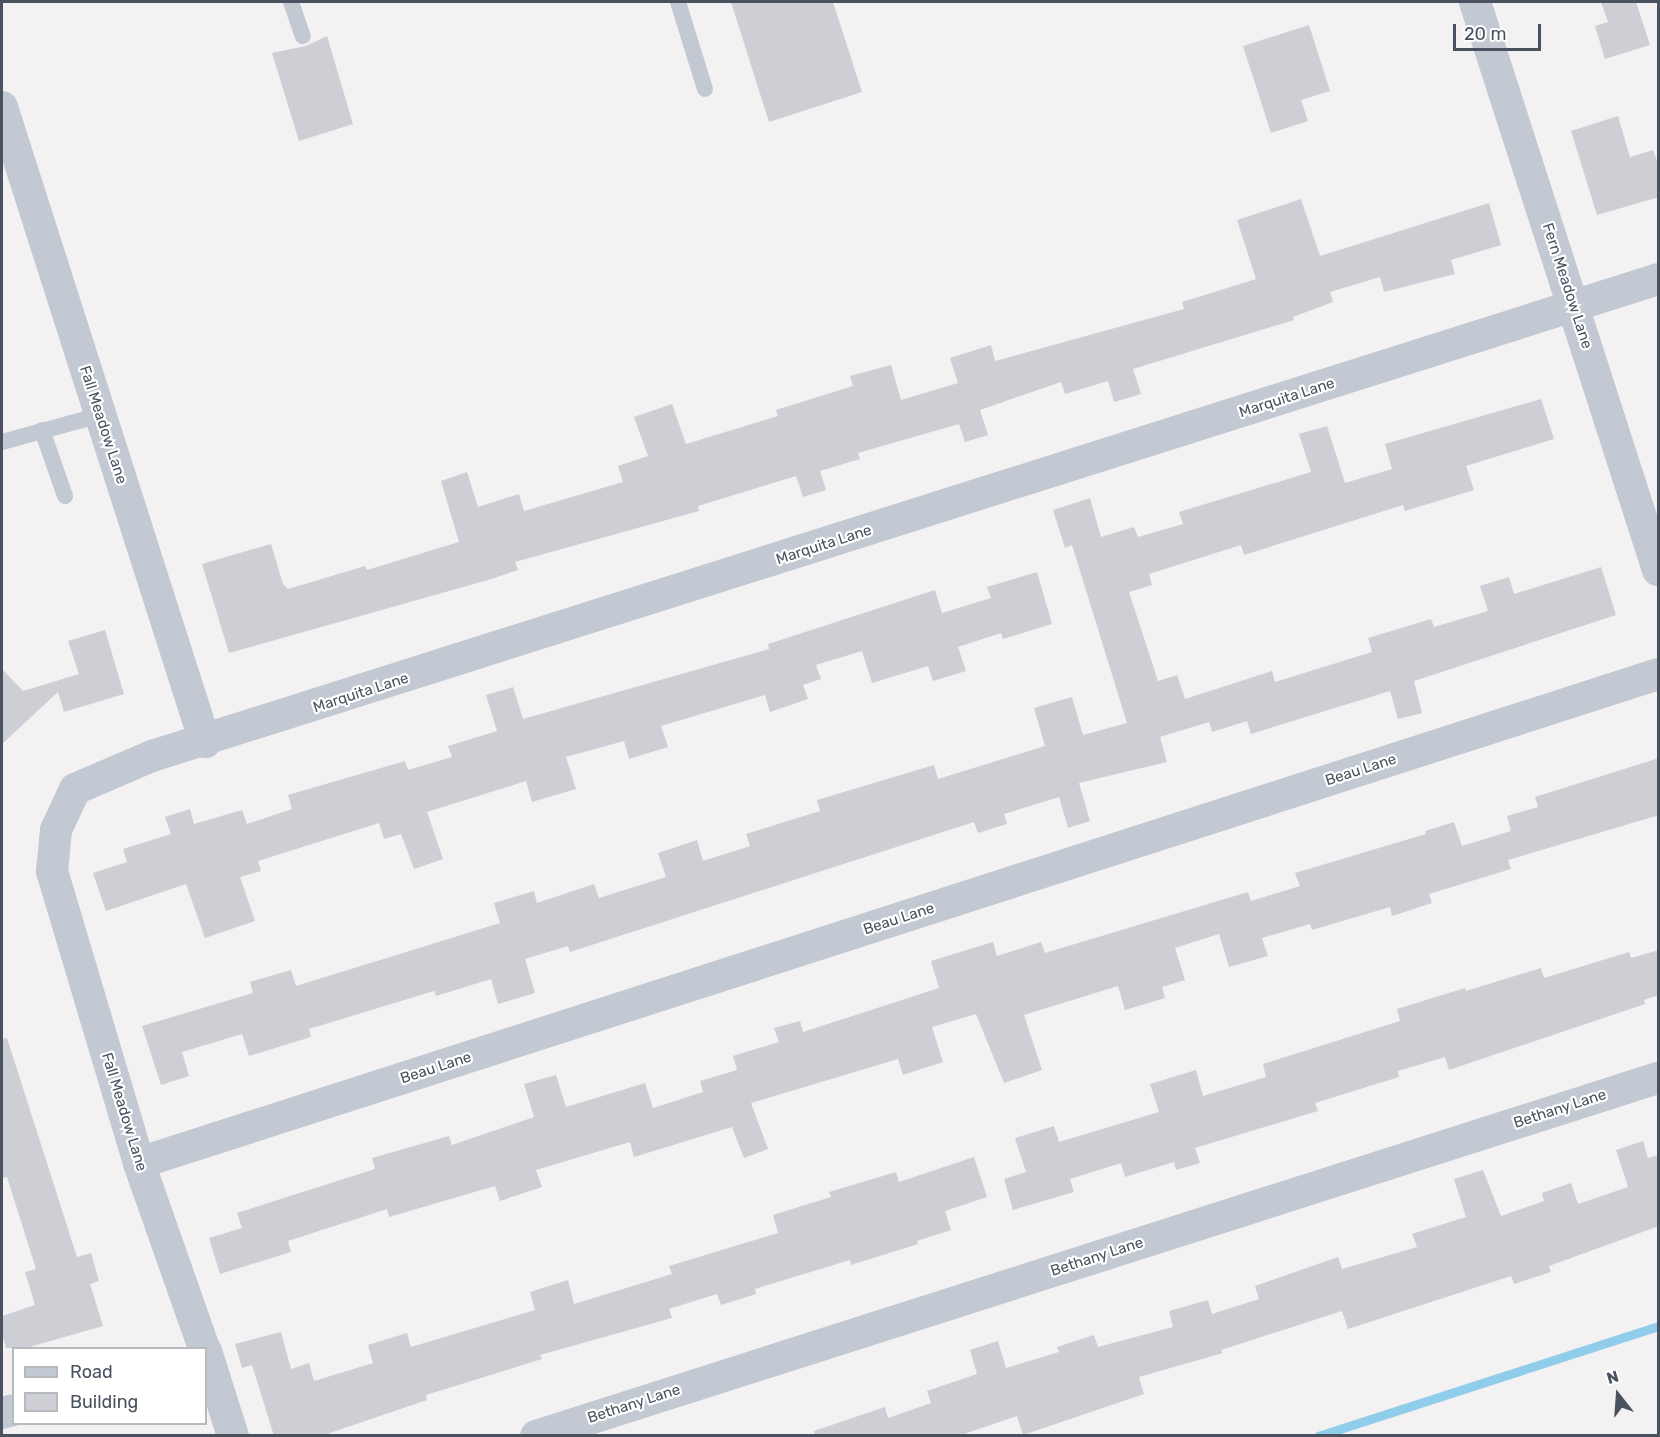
<!DOCTYPE html>
<style>
body{margin:0}
#map{position:relative;width:1660px;height:1437px;overflow:hidden;background:#f3f1f1;font-family:Rubik,sans-serif}
div>[style]{position:absolute}
.stream>*{height:9px;margin:-4.5px;padding:0 4.5px;transform-origin:4.5px;border-radius:4.5px;background:#90cdea}
.building>*{inset:0;background:#cecfd5}
.lane>*{height:16px;margin:-8px;padding:0 8px;transform-origin:8px;border-radius:8px;background:#c2c9d2}
.street>*{height:32px;margin:-16px;padding:0 16px;transform-origin:16px;border-radius:16px;background:#c2c9d2}
span{translate:-50% -50%;white-space:nowrap;text-align:center;line-height:1.15;-webkit-text-stroke:4.5px #fff;paint-order:stroke}
.street-label{font-size:15px;color:#49525e}
.frame{position:absolute;inset:0;border:3px solid #49525e;pointer-events:none}
.legend{position:absolute;left:12px;top:1347px;width:195px;height:78px;box-sizing:border-box;background:#fff;border:2px solid #b6babf;margin:0;padding:8px 10px;list-style:none;font-size:18px;color:#49525e}
.legend li{display:flex;align-items:center;gap:12px;height:30px}
.legend b{width:30px;border:2px solid #b6babf}
.north{position:absolute;left:1588px;top:1365px;width:60px;height:60px;-webkit-text-stroke:4px #fff;paint-order:stroke;rotate:343deg;font-size:16px;font-weight:700;line-height:24px;text-align:center;color:#49525e}
.north::after{content:'';display:block;margin:auto;width:21px;height:27px;background:#49525e;clip-path:polygon(50% 0,100% 100%,50% 72%,0 100%)}
.scale{position:absolute;left:1453px;top:24px;width:88px;height:27px;box-sizing:border-box;border:3px solid #49525e;border-top:0;padding-left:8px;font-size:18px;line-height:21px;white-space:nowrap;color:#49525e;-webkit-text-stroke:4px #fff;paint-order:stroke}
</style>
<div id="map">
<div class="stream">
<i style="left:1318px;top:1436px;width:357px;rotate:-17.9deg"></i>
</div>
<div class="building">
<i style="clip-path:polygon(731px 2px,833px 2px,862px 92px,769px 122px)"></i>
<i style="clip-path:polygon(1601px 2px,1636px 2px,1650px 45px,1605px 59px,1595px 26px,1608px 22px)"></i>
<i style="clip-path:polygon(1309px 25px,1330px 91px,1301px 100px,1308px 121px,1271px 133px,1243px 46px)"></i>
<i style="clip-path:polygon(327px 36px,353px 124px,299px 141px,272px 53px,306px 46px)"></i>
<i style="clip-path:polygon(1618px 116px,1630px 157px,1653px 150px,1659px 166px,1659px 197px,1597px 215px,1571px 131px)"></i>
<i style="clip-path:polygon(1301px 199px,1320px 256px,1489px 203px,1501px 245px,1451px 260px,1455px 274px,1384px 292px,1380px 277px,1330px 292px,1333px 302px,1293px 317px,1294px 320px,1133px 369px,1141px 394px,1114px 402px,1108px 381px,1065px 394px,1061px 382px,980px 410px,988px 435px,965px 442px,959px 424px,858px 453px,860px 459px,820px 471px,826px 490px,803px 497px,796px 476px,698px 506px,699px 511px,515px 562px,518px 570px,488px 580px,229px 653px,202px 564px,271px 544px,283px 584px,288px 589px,365px 566px,367px 570px,459px 542px,441px 481px,467px 472px,478px 507px,519px 494px,524px 511px,623px 482px,618px 466px,648px 456px,634px 417px,672px 404px,686px 444px,778px 416px,776px 410px,853px 386px,850px 376px,891px 365px,901px 400px,958px 383px,950px 358px,991px 345px,995px 361px,1184px 309px,1182px 302px,1256px 279px,1237px 220px)"></i>
<i style="clip-path:polygon(1541px 399px,1554px 439px,1466px 466px,1474px 490px,1405px 511px,1403px 505px,1244px 555px,1241px 545px,1149px 574px,1152px 585px,1129px 592px,1158px 681px,1177px 675px,1185px 699px,1272px 671px,1275px 682px,1372px 652px,1368px 638px,1431px 619px,1434px 627px,1488px 611px,1480px 586px,1509px 577px,1514px 594px,1601px 567px,1616px 615px,1414px 681px,1422px 713px,1398px 719px,1390px 691px,1251px 734px,1247px 721px,1212px 732px,1209px 722px,1160px 737px,1167px 762px,1079px 783px,1090px 821px,1068px 828px,1059px 797px,1004px 814px,1007px 824px,978px 833px,974px 822px,570px 952px,568px 946px,525px 959px,535px 993px,498px 1004px,491px 979px,436px 996px,434px 991px,309px 1029px,311px 1037px,249px 1056px,242px 1034px,182px 1052px,189px 1076px,161px 1085px,142px 1026px,253px 993px,250px 982px,291px 970px,296px 986px,500px 923px,494px 903px,534px 891px,537px 903px,594px 884px,599px 898px,666px 877px,658px 853px,697px 840px,703px 861px,750px 846px,746px 834px,820px 811px,817px 800px,934px 765px,938px 779px,1045px 746px,1034px 708px,1072px 697px,1083px 735px,1127px 723px,1072px 545px,1065px 548px,1053px 510px,1090px 498px,1101px 537px,1134px 527px,1138px 537px,1183px 524px,1179px 512px,1311px 472px,1299px 434px,1327px 426px,1345px 483px,1392px 469px,1385px 444px)"></i>
<i style="clip-path:polygon(1037px 572px,1052px 624px,1003px 639px,1001px 633px,958px 647px,966px 671px,933px 681px,928px 666px,872px 683px,862px 651px,816px 665px,821px 679px,803px 685px,808px 699px,770px 712px,765px 695px,661px 726px,668px 747px,629px 759px,624px 741px,566px 757px,576px 789px,532px 802px,526px 781px,427px 812px,443px 859px,414px 869px,401px 834px,384px 839px,379px 823px,258px 861px,261px 871px,240px 877px,255px 921px,205px 938px,186px 884px,106px 911px,93px 873px,127px 862px,123px 849px,171px 834px,165px 817px,190px 809px,194px 824px,242px 810px,247px 824px,292px 809px,288px 795px,405px 761px,408px 770px,452px 757px,448px 746px,497px 731px,486px 695px,513px 687px,523px 719px,769px 649px,768px 644px,935px 590px,942px 613px,991px 598px,987px 587px)"></i>
<i style="clip-path:polygon(105px 630px,124px 694px,64px 712px,58px 692px,2px 744px,2px 669px,23px 691px,79px 674px,68px 641px)"></i>
<i style="clip-path:polygon(1659px 758px,1659px 815px,1508px 860px,1511px 869px,1429px 894px,1432px 903px,1392px 916px,1390px 907px,1312px 930px,1310px 924px,1262px 938px,1268px 956px,1229px 967px,1219px 934px,1175px 948px,1185px 980px,1162px 987px,1165px 998px,1125px 1010px,1118px 986px,1024px 1015px,1042px 1070px,1004px 1083px,976px 1014px,932px 1027px,943px 1062px,903px 1075px,898px 1059px,751px 1103px,768px 1149px,744px 1158px,732px 1127px,634px 1157px,630px 1142px,536px 1170px,542px 1187px,500px 1201px,495px 1186px,389px 1217px,387px 1209px,288px 1241px,291px 1252px,220px 1274px,209px 1238px,242px 1228px,237px 1213px,375px 1169px,372px 1158px,449px 1136px,452px 1145px,534px 1117px,524px 1084px,556px 1075px,566px 1107px,645px 1083px,653px 1108px,703px 1092px,700px 1081px,737px 1070px,733px 1056px,779px 1042px,774px 1028px,800px 1021px,803px 1032px,939px 988px,931px 961px,993px 942px,997px 956px,1041px 942px,1045px 953px,1248px 892px,1251px 901px,1300px 886px,1295px 873px,1426px 834px,1425px 831px,1454px 822px,1462px 846px,1511px 831px,1507px 816px,1538px 807px,1535px 797px)"></i>
<i style="clip-path:polygon(1659px 950px,1659px 995px,1644px 1000px,1645px 1004px,1449px 1070px,1445px 1057px,1398px 1071px,1399px 1077px,1315px 1103px,1318px 1111px,1195px 1148px,1200px 1163px,1176px 1170px,1174px 1162px,1125px 1177px,1121px 1163px,1070px 1179px,1074px 1192px,1013px 1210px,1004px 1179px,1026px 1172px,1015px 1138px,1054px 1126px,1059px 1142px,1159px 1112px,1150px 1084px,1196px 1070px,1203px 1096px,1266px 1077px,1263px 1064px,1400px 1021px,1397px 1009px,1465px 988px,1466px 991px,1541px 968px,1544px 978px,1629px 952px,1631px 958px)"></i>
<i style="clip-path:polygon(7px 1038px,77px 1257px,91px 1253px,99px 1281px,90px 1284px,103px 1326px,26px 1348px,6px 1348px,2px 1334px,2px 1316px,35px 1305px,25px 1272px,36px 1269px,7px 1177px,2px 1178px,2px 1039px)"></i>
<i style="clip-path:polygon(1643px 1141px,1648px 1158px,1659px 1155px,1659px 1226px,1549px 1266px,1551px 1272px,1514px 1284px,1511px 1276px,1348px 1329px,1342px 1311px,1221px 1350px,1223px 1353px,1139px 1377px,1144px 1394px,1023px 1435px,1017px 1416px,958px 1436px,815px 1436px,814px 1431px,885px 1407px,888px 1418px,931px 1403px,927px 1391px,977px 1374px,970px 1350px,998px 1341px,1006px 1368px,1059px 1352px,1057px 1347px,1094px 1335px,1098px 1347px,1173px 1327px,1169px 1311px,1208px 1300px,1212px 1314px,1259px 1299px,1255px 1286px,1338px 1257px,1342px 1269px,1417px 1247px,1412px 1234px,1466px 1217px,1454px 1179px,1483px 1170px,1501px 1216px,1544px 1201px,1542px 1193px,1571px 1183px,1578px 1204px,1628px 1187px,1616px 1150px)"></i>
<i style="clip-path:polygon(974px 1157px,987px 1197px,945px 1211px,951px 1230px,917px 1241px,918px 1244px,851px 1265px,850px 1260px,755px 1289px,756px 1294px,721px 1305px,717px 1294px,669px 1309px,672px 1318px,540px 1355px,542px 1359px,426px 1395px,427px 1400px,321px 1436px,274px 1436px,252px 1365px,242px 1368px,235px 1344px,281px 1332px,291px 1369px,309px 1363px,314px 1381px,373px 1363px,368px 1345px,407px 1333px,411px 1347px,535px 1310px,530px 1292px,568px 1280px,574px 1304px,672px 1274px,669px 1266px,778px 1233px,773px 1215px,831px 1197px,829px 1192px,896px 1172px,899px 1182px)"></i>
</div>
<div class="lane">
<i style="left:291px;top:2px;width:36px;rotate:71deg"></i>
<i style="left:678px;top:2px;width:91px;rotate:72.8deg"></i>
<i style="left:42px;top:430px;width:70px;rotate:70.8deg"></i>
<i style="left:2px;top:442px;width:102px;rotate:-15.4deg"></i>
</div>
<div class="street">
<i style="left:1475px;top:2px;width:597px;rotate:72.14deg"></i>
<i style="left:2px;top:107px;width:667px;rotate:72.27deg"></i>
<i style="left:139px;top:1163px;width:1596px;rotate:-17.84deg"></i>
<i style="left:204px;top:1348px;width:196px;rotate:-109.4deg"></i>
<i style="left:139px;top:1163px;width:304px;rotate:-106.6deg"></i>
<i style="left:52px;top:872px;width:42px;rotate:-84.6deg"></i>
<i style="left:56px;top:830px;width:45px;rotate:-65.1deg"></i>
<i style="left:75px;top:789px;width:84px;rotate:-23.2deg"></i>
<i style="left:152px;top:756px;width:1580px;rotate:-17.57deg"></i>
<i style="left:206px;top:1351px;width:89px;rotate:72.4deg"></i>
<i style="left:2px;top:1413px;width:12px;rotate:-14deg"></i>
<i style="left:536px;top:1436px;width:1178px;rotate:-17.7deg"></i>
</div>
<div class="street-label">
<span style="left:1567px;top:286px;rotate:72deg">Fern Meadow Lane</span>
<span style="left:1287px;top:398px;rotate:-18deg">Marquita Lane</span>
<span style="left:103px;top:425px;rotate:72deg">Fall Meadow Lane</span>
<span style="left:824px;top:545px;rotate:-18deg">Marquita Lane</span>
<span style="left:361px;top:693px;rotate:-18deg">Marquita Lane</span>
<span style="left:1361px;top:770px;rotate:-18deg">Beau Lane</span>
<span style="left:899px;top:919px;rotate:-18deg">Beau Lane</span>
<span style="left:436px;top:1068px;rotate:-18deg">Beau Lane</span>
<span style="left:1560px;top:1109px;rotate:-18deg">Bethany Lane</span>
<span style="left:124px;top:1112px;rotate:73deg">Fall Meadow Lane</span>
<span style="left:1097px;top:1257px;rotate:-18deg">Bethany Lane</span>
<span style="left:634px;top:1404px;rotate:-18deg">Bethany Lane</span>
</div>
<div class="frame"></div>
<ul class="legend">
<li><b style="height:8px;background:#c2c9d2"></b>Road</li>
<li><b style="height:16px;background:#cecfd5"></b>Building</li>
</ul>
<div class="north">N</div>
<div class="scale">20 m</div>
</div>
